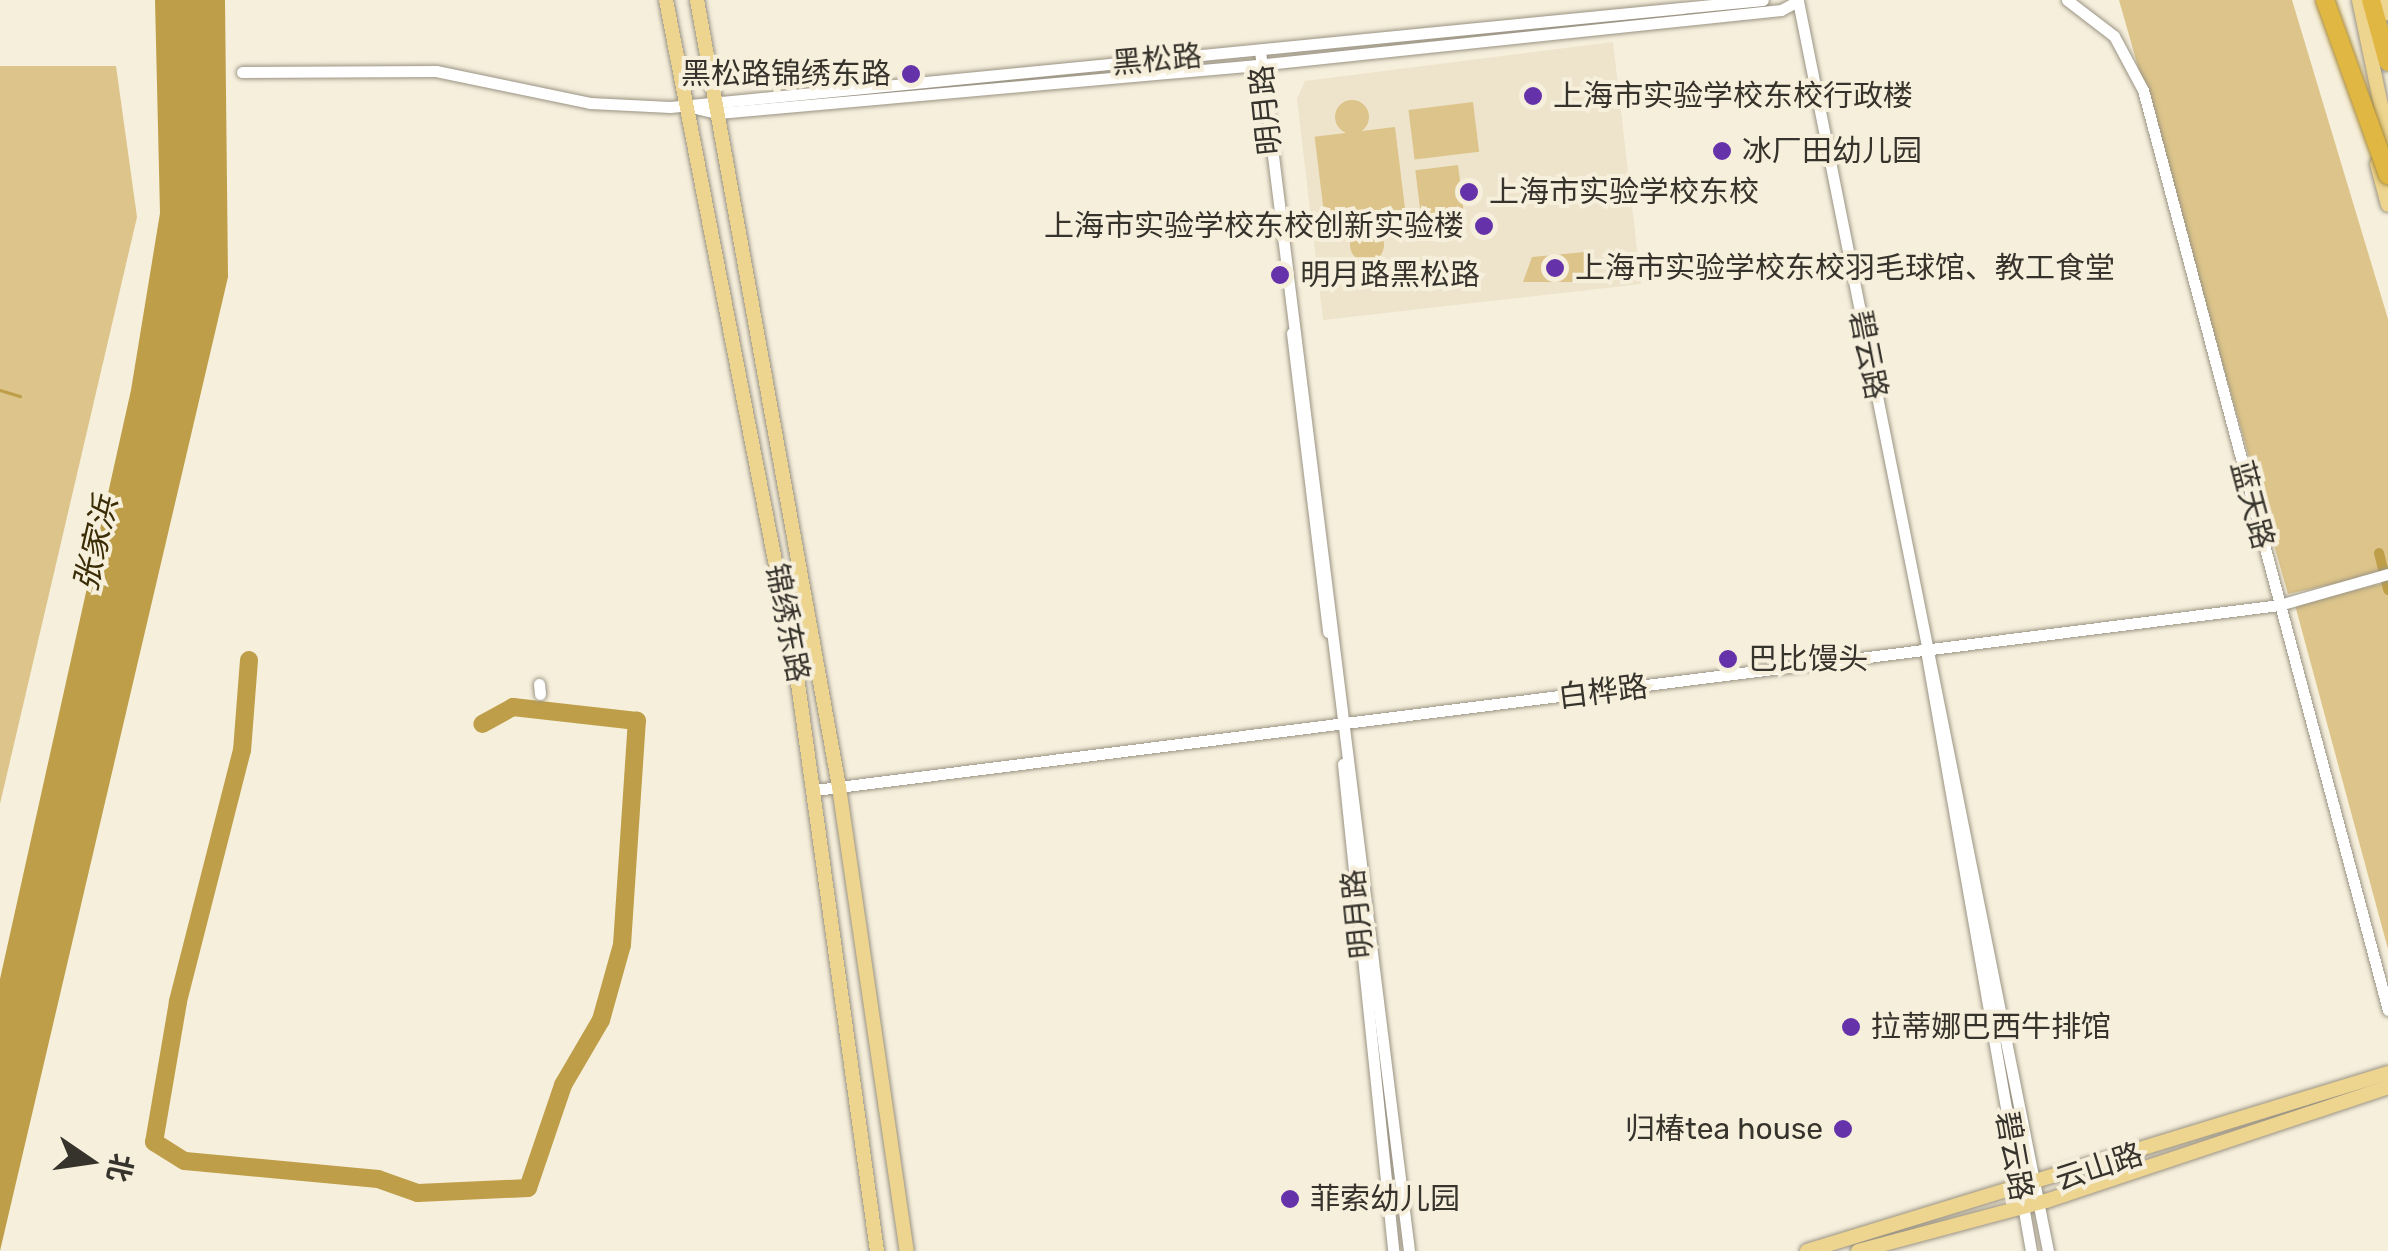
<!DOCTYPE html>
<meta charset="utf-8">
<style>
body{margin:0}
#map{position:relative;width:2388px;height:1251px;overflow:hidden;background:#f6efdc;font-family:Rubik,"Noto Sans SC",sans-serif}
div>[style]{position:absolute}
.built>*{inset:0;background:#eee3cb}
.green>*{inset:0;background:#dcc48a;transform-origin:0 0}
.round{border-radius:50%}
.water>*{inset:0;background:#be9e48}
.stream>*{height:2.5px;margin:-1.25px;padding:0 1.25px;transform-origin:1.25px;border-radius:1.25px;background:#be9e48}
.canal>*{height:10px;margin:-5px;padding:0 5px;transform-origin:5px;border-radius:5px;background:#be9e48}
.river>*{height:18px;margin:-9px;padding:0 9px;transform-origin:9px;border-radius:9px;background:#be9e48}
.roads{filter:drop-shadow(0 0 2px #9a9383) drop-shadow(0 0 2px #9a9383)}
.minor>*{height:11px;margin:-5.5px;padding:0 5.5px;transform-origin:5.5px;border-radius:5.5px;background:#fff}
.major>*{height:14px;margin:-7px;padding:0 7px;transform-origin:7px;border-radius:7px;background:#edd48f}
.highway>*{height:18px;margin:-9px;padding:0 9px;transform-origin:9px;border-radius:9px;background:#e1b744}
.bridges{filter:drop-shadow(0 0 2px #a5893c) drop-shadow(0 0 2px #a5893c)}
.highway-bridge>*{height:18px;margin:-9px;padding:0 9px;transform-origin:9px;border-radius:9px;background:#e1b744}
.dots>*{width:28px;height:28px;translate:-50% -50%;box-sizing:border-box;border:5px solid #f6efdc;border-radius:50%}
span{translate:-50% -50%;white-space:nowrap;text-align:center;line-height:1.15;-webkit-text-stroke:8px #f6efdc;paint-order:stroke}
.street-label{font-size:30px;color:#36332c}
.poi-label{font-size:30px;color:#36332c}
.right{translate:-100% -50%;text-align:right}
.left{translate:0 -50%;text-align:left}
.water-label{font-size:32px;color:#3a2c05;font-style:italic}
.north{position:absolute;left:40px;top:1111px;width:100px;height:100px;-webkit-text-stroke:8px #f6efdc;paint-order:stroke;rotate:103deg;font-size:28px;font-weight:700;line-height:40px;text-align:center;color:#36332c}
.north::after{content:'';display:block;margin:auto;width:35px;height:45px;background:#36332c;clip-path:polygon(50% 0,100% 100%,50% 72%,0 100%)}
</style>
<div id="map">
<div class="built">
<i style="clip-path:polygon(1613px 42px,1641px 284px,1323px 320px,1297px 99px,1305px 81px)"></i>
</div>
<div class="green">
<i style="clip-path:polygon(2119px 0,2292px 0,2388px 319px,2388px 572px,2288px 594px)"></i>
<i style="clip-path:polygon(0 66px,116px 66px,137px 217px,0 804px)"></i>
<i class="round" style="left:1335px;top:100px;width:34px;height:34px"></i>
<i style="left:1473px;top:102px;width:50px;height:65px;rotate:83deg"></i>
<i style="left:1395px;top:127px;width:97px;height:81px;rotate:83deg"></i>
<i style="left:1458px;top:165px;width:61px;height:43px;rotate:83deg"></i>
<i class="round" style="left:1350px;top:228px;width:34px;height:34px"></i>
<i style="clip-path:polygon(1585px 252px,1591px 282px,1523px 282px,1532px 257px)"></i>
<i style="clip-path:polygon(2388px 582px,2388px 949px,2295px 605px)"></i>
</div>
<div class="water">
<i style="clip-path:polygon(155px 0,225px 0,228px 277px,0 1251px,0 979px,131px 390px,160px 213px)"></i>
</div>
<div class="stream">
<i style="left:0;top:390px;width:21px;rotate:17deg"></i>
</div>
<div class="canal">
<i style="left:2379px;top:553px;width:38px;rotate:76deg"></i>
</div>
<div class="river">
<i style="left:249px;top:660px;width:90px;rotate:94.4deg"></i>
<i style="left:242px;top:750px;width:260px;rotate:104.3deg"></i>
<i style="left:178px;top:1002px;width:142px;rotate:99.7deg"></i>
<i style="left:154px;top:1142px;width:36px;rotate:32deg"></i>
<i style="left:185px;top:1161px;width:194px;rotate:5.3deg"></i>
<i style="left:378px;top:1179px;width:42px;rotate:19.3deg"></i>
<i style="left:418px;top:1193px;width:110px;rotate:-2.6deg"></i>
<i style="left:528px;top:1188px;width:109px;rotate:-71.2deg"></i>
<i style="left:563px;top:1085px;width:75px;rotate:-59.7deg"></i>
<i style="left:601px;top:1020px;width:78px;rotate:-74.4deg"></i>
<i style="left:622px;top:945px;width:225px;rotate:-86.2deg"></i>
<i style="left:637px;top:721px;width:125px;rotate:-173.6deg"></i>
<i style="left:513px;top:707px;width:35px;rotate:151deg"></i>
</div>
<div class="roads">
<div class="minor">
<i style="left:2067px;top:0;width:59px;rotate:37.5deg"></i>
<i style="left:2114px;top:36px;width:61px;rotate:61.8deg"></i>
<i style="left:2143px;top:90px;width:952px;rotate:75.09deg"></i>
<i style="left:1798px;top:1px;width:1275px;rotate:78.69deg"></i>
<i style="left:1260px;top:51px;width:1209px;rotate:82.92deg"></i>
<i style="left:242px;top:72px;width:194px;rotate:-0.3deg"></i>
<i style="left:436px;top:71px;width:157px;rotate:11.7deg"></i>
<i style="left:590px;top:103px;width:80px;rotate:2.9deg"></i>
<i style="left:670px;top:107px;width:1098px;rotate:-5.59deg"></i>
<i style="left:691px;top:107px;width:28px;rotate:13deg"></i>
<i style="left:718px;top:113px;width:531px;rotate:-5.08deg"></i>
<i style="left:1247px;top:66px;width:537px;rotate:-5.99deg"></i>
<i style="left:1781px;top:10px;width:19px;rotate:-28deg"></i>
<i style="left:1292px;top:333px;width:301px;rotate:83.1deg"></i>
<i style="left:1926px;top:650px;width:610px;rotate:80.09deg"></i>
<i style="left:539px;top:684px;width:10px;rotate:84deg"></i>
<i style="left:1343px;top:764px;width:490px;rotate:84.1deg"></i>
<i style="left:815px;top:790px;width:1476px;rotate:-7.2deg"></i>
<i style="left:2279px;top:605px;width:113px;rotate:-15.9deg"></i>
</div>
<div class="major">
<i style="left:666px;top:0;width:682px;rotate:79deg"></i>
<i style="left:796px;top:669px;width:588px;rotate:82.08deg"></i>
<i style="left:697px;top:0;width:800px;rotate:79.77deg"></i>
<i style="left:839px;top:787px;width:469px;rotate:81.7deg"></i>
<i style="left:2359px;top:0;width:142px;rotate:78.2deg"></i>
<i style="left:2384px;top:0;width:14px;rotate:73deg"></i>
<i style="left:2377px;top:164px;width:42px;rotate:75deg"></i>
<i style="left:1807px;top:1251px;width:608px;rotate:-17.03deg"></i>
<i style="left:1858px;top:1251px;width:195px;rotate:-14.9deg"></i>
<i style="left:2046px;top:1201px;width:360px;rotate:-18.4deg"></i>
</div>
<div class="highway">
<i style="left:2371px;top:0;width:64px;rotate:74.7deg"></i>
</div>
</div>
<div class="bridges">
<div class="highway-bridge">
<i style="left:2325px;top:0;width:186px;rotate:70.2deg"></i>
</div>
</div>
<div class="dots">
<i style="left:911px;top:74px;background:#6532a9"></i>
<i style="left:1533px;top:96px;background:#6532a9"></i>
<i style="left:1722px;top:151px;background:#6532a9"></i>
<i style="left:1469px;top:192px;background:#6532a9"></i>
<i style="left:1484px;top:226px;background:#6532a9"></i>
<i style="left:1555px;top:268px;background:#6532a9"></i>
<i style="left:1280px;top:275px;background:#6532a9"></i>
<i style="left:1728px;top:659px;background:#6532a9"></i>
<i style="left:1851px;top:1027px;background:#6532a9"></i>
<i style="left:1843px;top:1129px;background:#6532a9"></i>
<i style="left:1290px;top:1199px;background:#6532a9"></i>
</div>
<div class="street-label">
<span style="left:1157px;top:60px;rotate:-5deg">黑松路</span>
<span style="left:1266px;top:110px;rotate:-96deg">明月路</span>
<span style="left:1868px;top:355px;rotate:79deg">碧云路</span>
<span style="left:2252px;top:505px;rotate:75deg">蓝天路</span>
<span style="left:787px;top:623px;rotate:79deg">锦绣东路</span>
<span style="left:1603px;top:692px;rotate:-7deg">白桦路</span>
<span style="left:1358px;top:914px;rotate:-96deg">明月路</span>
<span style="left:2014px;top:1156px;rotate:80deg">碧云路</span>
<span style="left:2099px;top:1167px;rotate:-18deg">云山路</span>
</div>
<div class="poi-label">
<span class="right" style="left:891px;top:74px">黑松路锦绣东路</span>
<span class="left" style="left:1553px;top:96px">上海市实验学校东校行政楼</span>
<span class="left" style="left:1742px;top:151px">冰厂田幼儿园</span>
<span class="left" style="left:1489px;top:192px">上海市实验学校东校</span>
<span class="right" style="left:1464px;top:226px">上海市实验学校东校创新实验楼</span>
<span class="left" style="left:1575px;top:268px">上海市实验学校东校羽毛球馆、教工食堂</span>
<span class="left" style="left:1300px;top:275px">明月路黑松路</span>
<span class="left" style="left:1748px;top:659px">巴比馒头</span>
<span class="left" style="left:1871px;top:1027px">拉蒂娜巴西牛排馆</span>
<span class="right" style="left:1823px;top:1129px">归椿tea house</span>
<span class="left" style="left:1310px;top:1199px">菲索幼儿园</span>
</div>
<div class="water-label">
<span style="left:96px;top:544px;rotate:-77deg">张家浜</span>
</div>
<div class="north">北</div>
</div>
